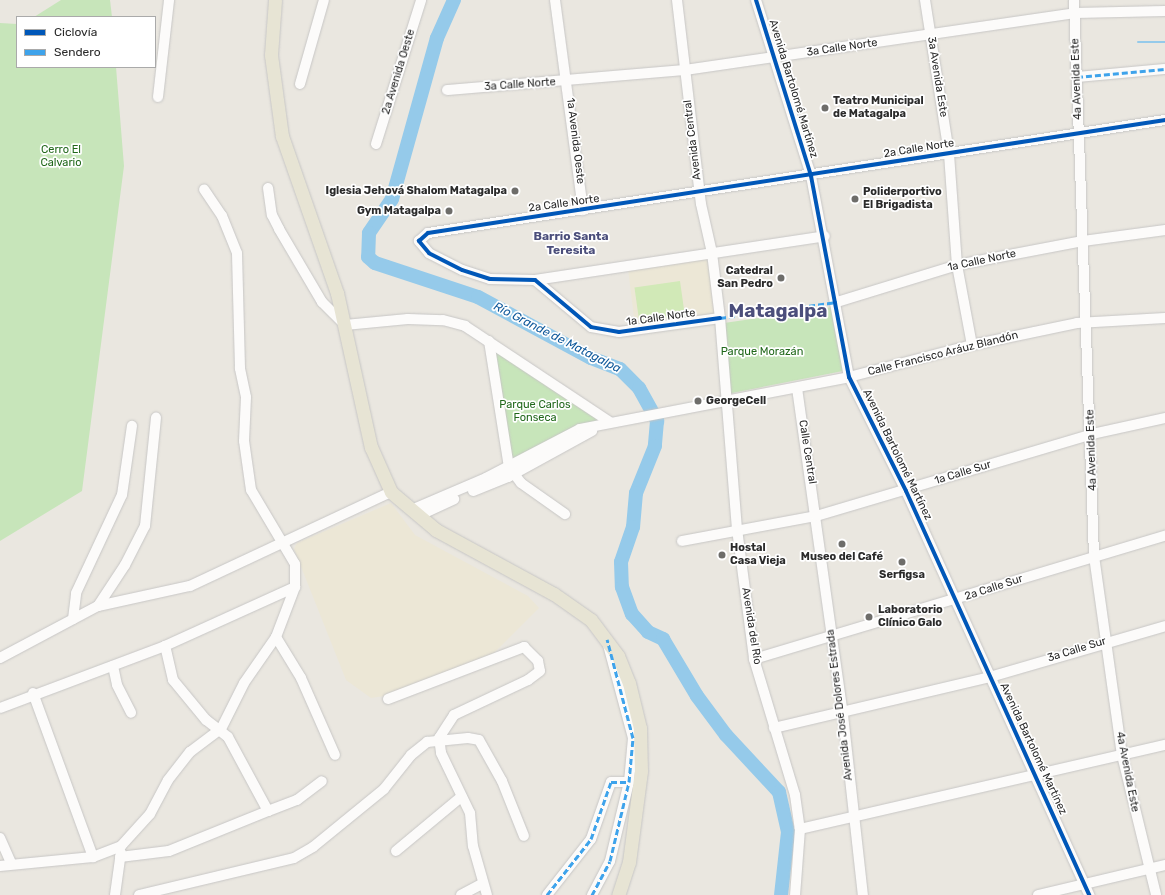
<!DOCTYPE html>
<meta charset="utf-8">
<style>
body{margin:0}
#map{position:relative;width:1165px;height:895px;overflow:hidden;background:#eae7e0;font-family:Rubik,sans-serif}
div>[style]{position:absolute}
.education>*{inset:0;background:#ece7d6;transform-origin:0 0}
.green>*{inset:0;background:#c7e5ba}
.pitch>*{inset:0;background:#d1e9b7;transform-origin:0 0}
.stream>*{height:2.5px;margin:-1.25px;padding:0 1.25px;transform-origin:1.25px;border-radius:1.25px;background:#95caea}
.river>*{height:14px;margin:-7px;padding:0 7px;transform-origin:7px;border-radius:7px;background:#95caea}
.roads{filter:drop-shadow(0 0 1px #c7c6c5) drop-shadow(0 0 1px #c7c6c5)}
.minor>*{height:10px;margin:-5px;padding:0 5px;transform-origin:5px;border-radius:5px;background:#fcfbfa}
.major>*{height:13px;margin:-6.5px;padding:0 6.5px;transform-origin:6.5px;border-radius:6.5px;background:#e7e4d4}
.quiet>*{height:3px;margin-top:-1.5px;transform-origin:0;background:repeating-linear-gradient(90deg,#3ea3eb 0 6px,transparent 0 9px)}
.cycleway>*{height:4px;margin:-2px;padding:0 2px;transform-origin:2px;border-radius:2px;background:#0057b8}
.dots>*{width:11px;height:11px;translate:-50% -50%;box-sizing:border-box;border:2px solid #fff;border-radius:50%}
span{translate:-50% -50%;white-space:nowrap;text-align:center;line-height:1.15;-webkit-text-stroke:3.5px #fff;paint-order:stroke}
.street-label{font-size:11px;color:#2b2b2b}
.poi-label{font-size:11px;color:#2b2b2b;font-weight:700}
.left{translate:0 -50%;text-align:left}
.right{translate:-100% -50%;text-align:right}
.park-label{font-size:11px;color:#21681b}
.neighbourhood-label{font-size:12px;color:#4b4e7b;font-weight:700}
.water-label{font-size:12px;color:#0f599b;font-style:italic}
.town-label{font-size:19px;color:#4b4e7b;font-weight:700}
.legend{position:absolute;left:16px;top:16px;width:140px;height:52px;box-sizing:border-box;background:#fff;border:1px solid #aaa;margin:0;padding:5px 7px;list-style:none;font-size:12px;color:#2b2b2b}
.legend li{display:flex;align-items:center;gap:8px;height:20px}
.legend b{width:20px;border:1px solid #aaa}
</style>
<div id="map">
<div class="education">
<i style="left:707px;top:256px;width:60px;height:80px;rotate:83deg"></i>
<i style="clip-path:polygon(391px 503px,415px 535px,528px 596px,539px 608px,488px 659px,391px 695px,371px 698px,346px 680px,294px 549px,297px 543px)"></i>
</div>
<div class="green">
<i style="clip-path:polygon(61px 0,110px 0,112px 17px,34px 17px)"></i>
<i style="clip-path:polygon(0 23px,17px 24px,17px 67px,116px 67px,124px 166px,82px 491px,0 541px)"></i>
<i style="clip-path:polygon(833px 307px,843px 371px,727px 394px,724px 323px)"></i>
<i style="clip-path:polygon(489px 341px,610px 422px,509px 467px)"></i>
</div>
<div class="pitch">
<i style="left:680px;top:281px;width:35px;height:46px;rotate:82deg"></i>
</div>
<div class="stream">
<i style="left:1138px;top:42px;width:27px"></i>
<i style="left:788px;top:832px;width:6px;rotate:-18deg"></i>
</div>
<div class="river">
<i style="left:454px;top:0;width:42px;rotate:114.1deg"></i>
<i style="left:437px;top:38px;width:167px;rotate:105.6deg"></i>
<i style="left:392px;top:199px;width:41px;rotate:124.1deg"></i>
<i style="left:369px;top:233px;width:24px;rotate:92deg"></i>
<i style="left:368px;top:257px;width:9px;rotate:41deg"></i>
<i style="left:375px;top:263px;width:108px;rotate:18.3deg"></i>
<i style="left:478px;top:297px;width:128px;rotate:28.4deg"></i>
<i style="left:591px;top:358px;width:31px;rotate:21deg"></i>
<i style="left:620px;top:369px;width:27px;rotate:45deg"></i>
<i style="left:639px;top:388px;width:38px;rotate:61deg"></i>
<i style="left:657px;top:421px;width:25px;rotate:95deg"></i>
<i style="left:655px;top:446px;width:51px;rotate:112deg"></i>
<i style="left:636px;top:493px;width:34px;rotate:95deg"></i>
<i style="left:633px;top:527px;width:37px;rotate:109deg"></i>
<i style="left:621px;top:562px;width:25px;rotate:88deg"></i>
<i style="left:622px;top:587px;width:29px;rotate:70deg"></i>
<i style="left:632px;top:614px;width:24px;rotate:48deg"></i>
<i style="left:648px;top:632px;width:17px;rotate:25deg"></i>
<i style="left:663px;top:639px;width:66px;rotate:59.2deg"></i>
<i style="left:697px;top:696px;width:49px;rotate:53.4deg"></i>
<i style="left:726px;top:735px;width:78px;rotate:47.1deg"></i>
<i style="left:779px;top:792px;width:41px;rotate:77.3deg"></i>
<i style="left:788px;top:832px;width:63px;rotate:96.3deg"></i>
</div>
<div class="roads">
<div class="minor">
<i style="left:555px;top:0;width:212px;rotate:82.4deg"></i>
<i style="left:677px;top:0;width:205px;rotate:83.3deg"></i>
<i style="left:701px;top:204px;width:50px;rotate:77.3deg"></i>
<i style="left:712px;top:253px;width:65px;rotate:83deg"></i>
<i style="left:720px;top:318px;width:212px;rotate:85.4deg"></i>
<i style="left:737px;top:529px;width:131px;rotate:82.5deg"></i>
<i style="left:754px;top:659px;width:142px;rotate:73.2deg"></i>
<i style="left:795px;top:795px;width:34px;rotate:82deg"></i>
<i style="left:800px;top:829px;width:66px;rotate:94.3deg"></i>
<i style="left:756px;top:0;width:184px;rotate:72.6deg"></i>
<i style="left:811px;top:176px;width:205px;rotate:79.3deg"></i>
<i style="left:849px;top:377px;width:127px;rotate:63.4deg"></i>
<i style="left:906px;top:491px;width:444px;rotate:65.6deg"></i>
<i style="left:925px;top:0;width:156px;rotate:81.1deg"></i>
<i style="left:949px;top:154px;width:111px;rotate:85.9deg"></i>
<i style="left:957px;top:265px;width:81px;rotate:79.4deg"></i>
<i style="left:1074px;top:0;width:556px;rotate:87.94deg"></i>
<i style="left:1094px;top:556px;width:201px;rotate:82deg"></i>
<i style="left:1122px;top:755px;width:144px;rotate:76.3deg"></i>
<i style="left:1077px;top:77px;width:88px;rotate:-5.2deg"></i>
<i style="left:300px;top:84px;width:87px;rotate:-74.1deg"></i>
<i style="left:447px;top:90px;width:239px;rotate:-4.8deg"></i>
<i style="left:685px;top:70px;width:394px;rotate:-8.3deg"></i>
<i style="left:1075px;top:13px;width:90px;rotate:-1.3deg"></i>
<i style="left:158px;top:97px;width:98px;rotate:-83.5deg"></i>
<i style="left:376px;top:144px;width:151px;rotate:-72.6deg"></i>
<i style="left:268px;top:188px;width:27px;rotate:82deg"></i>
<i style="left:272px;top:215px;width:16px;rotate:63deg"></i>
<i style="left:279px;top:229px;width:85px;rotate:59.5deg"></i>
<i style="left:322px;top:302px;width:33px;rotate:45deg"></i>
<i style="left:345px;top:325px;width:63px;rotate:-5.4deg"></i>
<i style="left:408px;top:319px;width:35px;rotate:2deg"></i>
<i style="left:443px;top:320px;width:23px;rotate:15deg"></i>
<i style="left:465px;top:326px;width:174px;rotate:33.5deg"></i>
<i style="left:535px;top:280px;width:293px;rotate:-8.6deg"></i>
<i style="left:837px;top:302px;width:126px;rotate:-17.1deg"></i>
<i style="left:957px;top:265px;width:128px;rotate:-10.8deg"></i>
<i style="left:1083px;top:241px;width:83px;rotate:-7.6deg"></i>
<i style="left:720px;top:318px;width:102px;rotate:172.1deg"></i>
<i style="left:619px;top:332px;width:28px;rotate:-170deg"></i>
<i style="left:591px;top:327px;width:73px;rotate:-140deg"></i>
<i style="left:535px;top:280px;width:45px;rotate:-178.7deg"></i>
<i style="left:490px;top:279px;width:29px;rotate:-162deg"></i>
<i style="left:462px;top:270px;width:37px;rotate:-153deg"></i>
<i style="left:429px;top:253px;width:16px;rotate:-130deg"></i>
<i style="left:419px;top:241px;width:12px;rotate:-42deg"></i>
<i style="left:428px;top:233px;width:746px;rotate:-8.72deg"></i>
<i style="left:489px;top:341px;width:128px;rotate:81deg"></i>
<i style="left:509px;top:467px;width:20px;rotate:53deg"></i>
<i style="left:521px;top:483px;width:54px;rotate:35.2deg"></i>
<i style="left:797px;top:388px;width:330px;rotate:82deg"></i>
<i style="left:843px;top:715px;width:181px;rotate:83.7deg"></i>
<i style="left:473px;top:491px;width:38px;rotate:-22deg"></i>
<i style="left:508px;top:477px;width:96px;rotate:-28.7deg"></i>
<i style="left:411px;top:510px;width:82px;rotate:-23.1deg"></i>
<i style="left:486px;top:478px;width:106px;rotate:-27.5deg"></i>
<i style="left:580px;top:429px;width:274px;rotate:-10.9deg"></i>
<i style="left:849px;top:377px;width:127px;rotate:-14.6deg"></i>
<i style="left:972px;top:345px;width:107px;rotate:-11.8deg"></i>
<i style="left:1077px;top:323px;width:88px;rotate:-3.3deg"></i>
<i style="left:418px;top:516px;width:40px;rotate:-25deg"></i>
<i style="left:682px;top:541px;width:136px;rotate:-10.6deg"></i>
<i style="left:816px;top:516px;width:288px;rotate:-16.5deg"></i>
<i style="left:1092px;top:434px;width:75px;rotate:-12.4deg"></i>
<i style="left:98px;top:606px;width:49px;rotate:-56.6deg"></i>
<i style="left:125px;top:565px;width:44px;rotate:-62.9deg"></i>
<i style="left:145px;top:526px;width:109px;rotate:-84.2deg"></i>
<i style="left:73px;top:619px;width:26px;rotate:-83deg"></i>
<i style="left:76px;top:593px;width:108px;rotate:-64.9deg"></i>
<i style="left:122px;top:495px;width:70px;rotate:-81.8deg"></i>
<i style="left:276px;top:637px;width:48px;rotate:58.6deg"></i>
<i style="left:301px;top:678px;width:84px;rotate:66.2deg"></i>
<i style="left:0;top:658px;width:111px;rotate:-28deg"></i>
<i style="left:98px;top:606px;width:94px;rotate:-12.3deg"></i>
<i style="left:190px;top:586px;width:222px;rotate:-25.1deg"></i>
<i style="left:754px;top:659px;width:429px;rotate:-16.7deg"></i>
<i style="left:113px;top:666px;width:19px;rotate:78deg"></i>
<i style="left:117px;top:685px;width:31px;rotate:63deg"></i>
<i style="left:33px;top:693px;width:175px;rotate:69.9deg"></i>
<i style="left:388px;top:699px;width:146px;rotate:-20.9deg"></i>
<i style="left:524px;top:647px;width:20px;rotate:45deg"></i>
<i style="left:538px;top:661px;width:10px;rotate:79deg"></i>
<i style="left:540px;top:671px;width:15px;rotate:143deg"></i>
<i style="left:528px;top:680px;width:82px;rotate:154.7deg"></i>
<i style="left:454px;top:715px;width:27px;rotate:123deg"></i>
<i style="left:439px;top:738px;width:15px;rotate:82deg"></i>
<i style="left:441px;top:753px;width:67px;rotate:64.2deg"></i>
<i style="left:470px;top:813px;width:33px;rotate:85deg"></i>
<i style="left:473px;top:846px;width:51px;rotate:74.1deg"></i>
<i style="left:0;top:708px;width:176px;rotate:-20.6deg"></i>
<i style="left:165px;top:646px;width:143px;rotate:-24.4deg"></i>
<i style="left:774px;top:728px;width:222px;rotate:-13.3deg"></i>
<i style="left:990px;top:677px;width:182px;rotate:-16.2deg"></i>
<i style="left:268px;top:811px;width:31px;rotate:-21deg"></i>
<i style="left:297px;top:800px;width:31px;rotate:-37deg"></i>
<i style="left:800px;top:829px;width:375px;rotate:-13deg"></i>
<i style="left:0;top:838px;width:27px;rotate:66deg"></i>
<i style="left:396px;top:851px;width:85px;rotate:-39.7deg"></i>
<i style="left:120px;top:857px;width:49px;rotate:-7deg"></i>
<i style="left:169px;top:851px;width:107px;rotate:-22deg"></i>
<i style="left:268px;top:811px;width:84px;rotate:-118.4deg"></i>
<i style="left:228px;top:737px;width:28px;rotate:-142deg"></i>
<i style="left:206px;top:720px;width:52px;rotate:-129.5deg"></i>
<i style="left:173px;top:680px;width:35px;rotate:-103deg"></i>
<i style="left:0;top:866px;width:93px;rotate:-5.5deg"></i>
<i style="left:93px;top:857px;width:30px;rotate:-21deg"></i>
<i style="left:121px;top:846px;width:43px;rotate:-47.8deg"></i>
<i style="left:150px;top:814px;width:38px;rotate:-62deg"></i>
<i style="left:168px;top:780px;width:36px;rotate:-52deg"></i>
<i style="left:190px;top:752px;width:39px;rotate:-37deg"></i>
<i style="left:221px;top:729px;width:51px;rotate:-63.4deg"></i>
<i style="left:244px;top:683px;width:56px;rotate:-55.2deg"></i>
<i style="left:276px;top:637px;width:53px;rotate:-69.2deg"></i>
<i style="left:295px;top:587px;width:23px;rotate:-90deg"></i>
<i style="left:295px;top:564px;width:86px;rotate:-120.7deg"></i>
<i style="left:251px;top:490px;width:49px;rotate:-98.1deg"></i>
<i style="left:244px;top:441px;width:44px;rotate:-87.4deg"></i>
<i style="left:246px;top:397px;width:30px;rotate:-102deg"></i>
<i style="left:240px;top:368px;width:115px;rotate:-91.5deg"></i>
<i style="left:237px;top:253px;width:40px;rotate:-112deg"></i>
<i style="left:222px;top:216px;width:32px;rotate:-124deg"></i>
<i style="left:115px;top:895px;width:43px;rotate:-82.1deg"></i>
<i style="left:139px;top:895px;width:159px;rotate:-13.4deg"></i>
<i style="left:294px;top:858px;width:22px;rotate:-30deg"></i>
<i style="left:313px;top:847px;width:92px;rotate:-39.2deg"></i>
<i style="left:384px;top:789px;width:43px;rotate:-51.5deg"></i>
<i style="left:411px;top:755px;width:21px;rotate:-39deg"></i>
<i style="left:427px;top:742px;width:41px;rotate:-5.6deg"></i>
<i style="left:468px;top:738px;width:11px;rotate:10deg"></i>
<i style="left:479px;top:740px;width:47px;rotate:60.7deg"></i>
<i style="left:502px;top:781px;width:59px;rotate:68.2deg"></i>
<i style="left:461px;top:895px;width:24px;rotate:-28deg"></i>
<i style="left:547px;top:895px;width:71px;rotate:-51.8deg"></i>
<i style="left:591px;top:839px;width:60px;rotate:-70.7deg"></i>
<i style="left:611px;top:782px;width:18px"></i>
<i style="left:592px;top:895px;width:38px;rotate:-62deg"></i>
<i style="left:610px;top:861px;width:81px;rotate:-76.5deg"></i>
<i style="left:629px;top:782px;width:44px;rotate:-84.8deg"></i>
<i style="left:633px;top:738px;width:96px;rotate:-105deg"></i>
<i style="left:1038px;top:895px;width:130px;rotate:-13.3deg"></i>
</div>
<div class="major">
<i style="left:275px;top:0;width:55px;rotate:94.2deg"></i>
<i style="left:271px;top:55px;width:82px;rotate:82.3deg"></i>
<i style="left:282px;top:136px;width:166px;rotate:70.7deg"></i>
<i style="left:337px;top:293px;width:158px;rotate:77.6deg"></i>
<i style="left:371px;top:447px;width:49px;rotate:66deg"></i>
<i style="left:391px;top:492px;width:59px;rotate:40.2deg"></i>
<i style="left:436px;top:530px;width:134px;rotate:28.5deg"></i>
<i style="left:554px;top:594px;width:45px;rotate:35.1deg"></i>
<i style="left:591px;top:620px;width:45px;rotate:53.1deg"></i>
<i style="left:618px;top:656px;width:29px;rotate:68deg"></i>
<i style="left:629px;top:683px;width:46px;rotate:76.3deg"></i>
<i style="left:640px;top:728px;width:43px;rotate:88.7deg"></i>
<i style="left:641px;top:771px;width:92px;rotate:97.5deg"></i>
<i style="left:629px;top:862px;width:35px;rotate:108deg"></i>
</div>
</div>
<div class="quiet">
<i style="left:1077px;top:77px;width:88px;rotate:-5.2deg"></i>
<i style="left:720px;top:318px;width:118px;rotate:-7.8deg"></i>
<i style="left:547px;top:895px;width:71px;rotate:-51.8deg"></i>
<i style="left:591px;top:839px;width:60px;rotate:-70.7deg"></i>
<i style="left:611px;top:782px;width:18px"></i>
<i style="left:592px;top:895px;width:38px;rotate:-62deg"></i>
<i style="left:610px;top:861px;width:81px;rotate:-76.5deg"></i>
<i style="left:629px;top:782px;width:44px;rotate:-84.8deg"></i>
<i style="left:633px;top:738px;width:102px;rotate:-104.7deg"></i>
</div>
<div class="cycleway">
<i style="left:756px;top:0;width:184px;rotate:72.6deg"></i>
<i style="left:811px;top:176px;width:205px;rotate:79.3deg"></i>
<i style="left:849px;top:377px;width:127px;rotate:63.4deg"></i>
<i style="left:906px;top:491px;width:444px;rotate:65.6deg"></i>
<i style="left:720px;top:318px;width:102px;rotate:172.1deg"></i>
<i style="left:619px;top:332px;width:28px;rotate:-170deg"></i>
<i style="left:591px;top:327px;width:73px;rotate:-140deg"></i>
<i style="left:535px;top:280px;width:45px;rotate:-178.7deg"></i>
<i style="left:490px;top:279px;width:29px;rotate:-162deg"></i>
<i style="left:462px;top:270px;width:37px;rotate:-153deg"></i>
<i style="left:429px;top:253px;width:16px;rotate:-130deg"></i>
<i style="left:419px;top:241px;width:12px;rotate:-42deg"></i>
<i style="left:428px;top:233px;width:746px;rotate:-8.72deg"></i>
</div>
<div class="dots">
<i style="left:825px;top:108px;background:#6e6d6a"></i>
<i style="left:515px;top:191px;background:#6e6d6a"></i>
<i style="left:855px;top:199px;background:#6e6d6a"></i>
<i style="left:449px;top:211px;background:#6e6d6a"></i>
<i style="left:781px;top:278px;background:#6e6d6a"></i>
<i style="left:698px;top:401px;background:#6e6d6a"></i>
<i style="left:842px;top:544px;background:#6e6d6a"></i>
<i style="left:722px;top:555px;background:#6e6d6a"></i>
<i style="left:902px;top:562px;background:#6e6d6a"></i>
<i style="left:869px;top:617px;background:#6e6d6a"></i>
</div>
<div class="street-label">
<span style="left:842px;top:48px;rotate:-8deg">3a Calle Norte</span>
<span style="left:399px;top:72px;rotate:-73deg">2a Avenida Oeste</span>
<span style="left:937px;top:77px;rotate:81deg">3a Avenida Este</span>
<span style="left:1077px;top:79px;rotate:-92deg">4a Avenida Este</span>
<span style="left:520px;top:85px;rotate:-4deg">3a Calle Norte</span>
<span style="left:793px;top:89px;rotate:73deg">Avenida Bartolomé Martínez</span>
<span style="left:693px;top:140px;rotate:-97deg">Avenida Central</span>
<span style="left:575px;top:141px;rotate:83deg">1a Avenida Oeste</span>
<span style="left:919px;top:149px;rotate:-9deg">2a Calle Norte</span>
<span style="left:564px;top:204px;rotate:-8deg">2a Calle Norte</span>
<span style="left:982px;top:261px;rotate:-12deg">1a Calle Norte</span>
<span style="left:661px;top:318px;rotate:-8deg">1a Calle Norte</span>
<span style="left:943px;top:354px;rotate:-14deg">Calle Francisco Aráuz Blandón</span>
<span style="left:1092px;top:450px;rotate:-92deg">4a Avenida Este</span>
<span style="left:807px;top:452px;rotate:81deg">Calle Central</span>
<span style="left:897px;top:455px;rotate:64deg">Avenida Bartolomé Martínez</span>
<span style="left:963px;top:473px;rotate:-17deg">1a Calle Sur</span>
<span style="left:994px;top:588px;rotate:-18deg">2a Calle Sur</span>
<span style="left:751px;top:626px;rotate:81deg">Avenida del Río</span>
<span style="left:1077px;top:650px;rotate:-17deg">3a Calle Sur</span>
<span style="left:840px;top:705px;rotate:-97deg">Avenida José Dolores Estrada</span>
<span style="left:1033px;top:749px;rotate:65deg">Avenida Bartolomé Martínez</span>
<span style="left:1127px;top:772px;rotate:79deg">4a Avenida Este</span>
</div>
<div class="poi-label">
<span class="left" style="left:833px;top:108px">Teatro Municipal<br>de Matagalpa</span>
<span class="right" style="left:507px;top:191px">Iglesia Jehová Shalom Matagalpa</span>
<span class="left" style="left:863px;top:199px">Poliderportivo<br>El Brigadista</span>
<span class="right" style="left:441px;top:211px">Gym Matagalpa</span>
<span class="right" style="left:773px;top:278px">Catedral<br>San Pedro</span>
<span class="left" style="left:706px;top:401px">GeorgeCell</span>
<span class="left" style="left:730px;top:555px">Hostal<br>Casa Vieja</span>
<span style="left:842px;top:557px">Museo del Café</span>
<span style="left:902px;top:575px">Serfigsa</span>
<span class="left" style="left:878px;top:617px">Laboratorio<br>Clínico Galo</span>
</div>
<div class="park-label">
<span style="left:61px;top:157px">Cerro El<br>Calvario</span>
<span style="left:762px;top:352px">Parque Morazán</span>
<span style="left:535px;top:412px">Parque Carlos<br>Fonseca</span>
</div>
<div class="neighbourhood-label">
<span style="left:571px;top:244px">Barrio Santa<br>Teresita</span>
</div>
<div class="water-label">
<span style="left:557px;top:338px;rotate:27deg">Río Grande de Matagalpa</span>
</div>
<div class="town-label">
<span style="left:778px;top:311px">Matagalpa</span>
</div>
<ul class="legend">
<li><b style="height:5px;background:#0057b8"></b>Ciclovía</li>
<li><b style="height:5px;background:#3ea3eb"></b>Sendero</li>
</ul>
</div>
